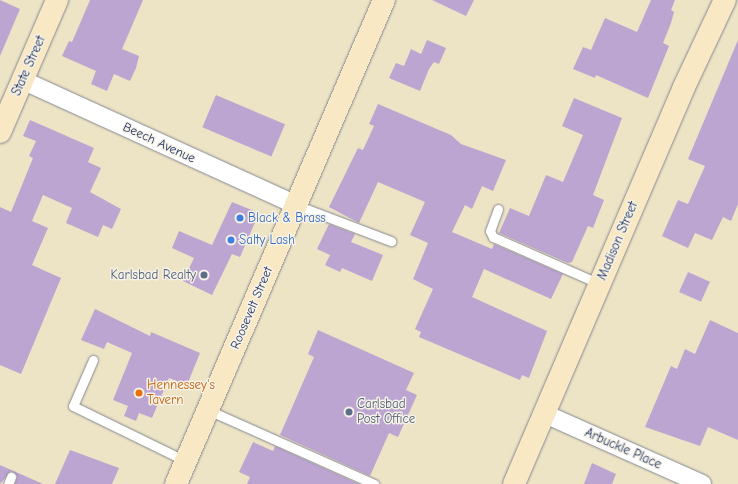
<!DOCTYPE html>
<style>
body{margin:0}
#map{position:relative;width:738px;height:484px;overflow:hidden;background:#ede3c5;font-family:"Comic Neue",sans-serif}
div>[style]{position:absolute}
.building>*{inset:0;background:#bda5d2;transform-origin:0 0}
.roads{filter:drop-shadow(0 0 1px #848992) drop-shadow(0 0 1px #848992)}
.lane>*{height:9px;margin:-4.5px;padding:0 4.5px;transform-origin:4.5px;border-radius:4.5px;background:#fff}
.street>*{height:18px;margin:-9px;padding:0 9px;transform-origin:9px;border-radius:9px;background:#fff}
.secondary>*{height:22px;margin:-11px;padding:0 11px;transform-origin:11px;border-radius:11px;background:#f8e8c3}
.dots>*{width:11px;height:11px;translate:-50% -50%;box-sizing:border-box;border:2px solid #f7f3e8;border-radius:50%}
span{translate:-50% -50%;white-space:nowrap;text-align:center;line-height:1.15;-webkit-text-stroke:3px #f7f3e8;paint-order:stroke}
.street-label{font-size:13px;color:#1b2f5e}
.shop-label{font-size:13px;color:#366cbe}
.left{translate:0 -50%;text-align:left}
.service-label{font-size:13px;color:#4e5e75}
.right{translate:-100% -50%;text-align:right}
.food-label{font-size:13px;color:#c56008}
</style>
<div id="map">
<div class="building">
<i style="clip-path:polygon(0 0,20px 9px,0 56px)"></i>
<i style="clip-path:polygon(90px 0,143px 0,122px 49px,139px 56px,136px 68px,130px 81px,114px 74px,107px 91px,91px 84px,96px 71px,62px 56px,69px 41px,72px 42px)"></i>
<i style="clip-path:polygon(432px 0,474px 0,466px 16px)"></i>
<i style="clip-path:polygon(651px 0,675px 0,671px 10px,674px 12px,671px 23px,663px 43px,669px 46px,648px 98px,596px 75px,595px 78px,573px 69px,583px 47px,591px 50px,605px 18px,637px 32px)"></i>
<i style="clip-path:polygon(427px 40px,446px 48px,439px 64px,434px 62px,429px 69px,420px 91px,389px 78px,396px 63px,404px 66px,411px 49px,421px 54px)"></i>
<i style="clip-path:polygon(738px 40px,738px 204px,731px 221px,723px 217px,712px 240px,695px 233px,688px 248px,662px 236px,678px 200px,688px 204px,705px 166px,688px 159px)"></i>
<i style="left:216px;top:95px;width:75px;height:35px;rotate:23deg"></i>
<i style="clip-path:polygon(574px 98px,622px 118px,593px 195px,604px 200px,593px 228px,588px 226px,572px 262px,568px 263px,499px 233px,510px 208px,529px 216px,546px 175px,563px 182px,583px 135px,562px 126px)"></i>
<i style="clip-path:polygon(378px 104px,451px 135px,461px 144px,506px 160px,493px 191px,482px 186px,472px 209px,465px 205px,452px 232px,492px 249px,494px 244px,563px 274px,551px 299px,484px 269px,472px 297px,547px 331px,529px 378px,522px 375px,520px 380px,419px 337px,421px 332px,415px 329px,433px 289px,413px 279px,428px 243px,410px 235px,425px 202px,378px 182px,359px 223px,329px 207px,358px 148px,363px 150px,374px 126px,369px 124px)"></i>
<i style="clip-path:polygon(30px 120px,94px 148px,88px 162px,101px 168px,90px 192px,121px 209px,112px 229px,103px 225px,98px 237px,66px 223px,72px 208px,43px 195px,32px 221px,48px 228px,32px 265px,61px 278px,21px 374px,0 365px,0 207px,11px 212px,33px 158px,29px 156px,36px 141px,23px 136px)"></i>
<i style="clip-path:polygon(232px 202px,259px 213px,240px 257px,232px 254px,212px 295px,183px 281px,194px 258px,172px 248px,179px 231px,212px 245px)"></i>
<i style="clip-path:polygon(329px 224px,355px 234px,351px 242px,383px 255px,372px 281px,342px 268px,340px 272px,325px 265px,330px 255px,317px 249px)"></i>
<i style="left:688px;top:272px;width:24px;height:22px;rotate:24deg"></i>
<i style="clip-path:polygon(95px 309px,150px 336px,151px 332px,200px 353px,187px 385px,169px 378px,152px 418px,139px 413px,136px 421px,124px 416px,128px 406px,113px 400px,132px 353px,107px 342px,104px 349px,81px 340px)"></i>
<i style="clip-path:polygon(710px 320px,738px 333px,738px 440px,708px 427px,700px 446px,645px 427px,671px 366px,677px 369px,685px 349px,695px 354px)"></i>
<i style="clip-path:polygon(318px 330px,414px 373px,406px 390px,417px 395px,398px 437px,389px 433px,370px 476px,280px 435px,314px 357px,308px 354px)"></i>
<i style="clip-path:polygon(253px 442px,273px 451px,275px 446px,359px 484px,247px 484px,250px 477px,239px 472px)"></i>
<i style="clip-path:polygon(70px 450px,119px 468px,112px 484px,55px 484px)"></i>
<i style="clip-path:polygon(592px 463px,616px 474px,612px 484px,584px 484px)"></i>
<i style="clip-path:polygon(0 465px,43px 484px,15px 484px,17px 476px,11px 471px,0 484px)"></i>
</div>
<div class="roads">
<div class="lane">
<i style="left:296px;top:205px;width:102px;rotate:20.8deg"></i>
<i style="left:498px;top:209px;width:23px;rotate:110deg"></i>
<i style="left:490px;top:231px;width:7px;rotate:63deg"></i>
<i style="left:493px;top:237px;width:117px;rotate:23.7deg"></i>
<i style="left:93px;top:360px;width:50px;rotate:113.5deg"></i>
<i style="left:73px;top:406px;width:126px;rotate:26deg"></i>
<i style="left:208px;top:410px;width:182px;rotate:24deg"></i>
<i style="left:8px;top:484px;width:8px;rotate:-67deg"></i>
</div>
<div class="street">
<i style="left:22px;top:80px;width:301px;rotate:24.5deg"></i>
<i style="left:545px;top:414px;width:172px;rotate:24deg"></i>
</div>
<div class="secondary">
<i style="left:0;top:132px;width:144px;rotate:-66.6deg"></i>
<i style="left:176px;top:484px;width:527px;rotate:-66.74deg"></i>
<i style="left:514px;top:484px;width:432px;rotate:-66.8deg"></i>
<i style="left:684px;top:87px;width:96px;rotate:-64.8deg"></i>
</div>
</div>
<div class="dots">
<i style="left:240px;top:218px;background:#3f7fe0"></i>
<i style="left:231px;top:240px;background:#3f7fe0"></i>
<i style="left:204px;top:275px;background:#5c6f8a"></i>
<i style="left:139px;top:393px;background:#e8710a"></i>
<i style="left:349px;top:412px;background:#5c6f8a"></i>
</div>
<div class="street-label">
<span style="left:29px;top:66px;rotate:-66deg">State Street</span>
<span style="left:159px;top:143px;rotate:25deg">Beech Avenue</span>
<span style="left:618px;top:241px;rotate:-67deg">Madison Street</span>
<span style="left:252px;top:308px;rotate:-67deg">Roosevelt Street</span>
<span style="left:623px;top:449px;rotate:24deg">Arbuckle Place</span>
</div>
<div class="shop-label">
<span class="left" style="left:248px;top:218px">Black &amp; Brass</span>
<span class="left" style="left:239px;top:240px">Salty Lash</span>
</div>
<div class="service-label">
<span class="right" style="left:196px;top:275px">Karlsbad Realty</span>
<span class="left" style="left:357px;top:412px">Carlsbad<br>Post Office</span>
</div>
<div class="food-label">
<span class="left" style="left:147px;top:393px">Hennessey's<br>Tavern</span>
</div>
</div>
